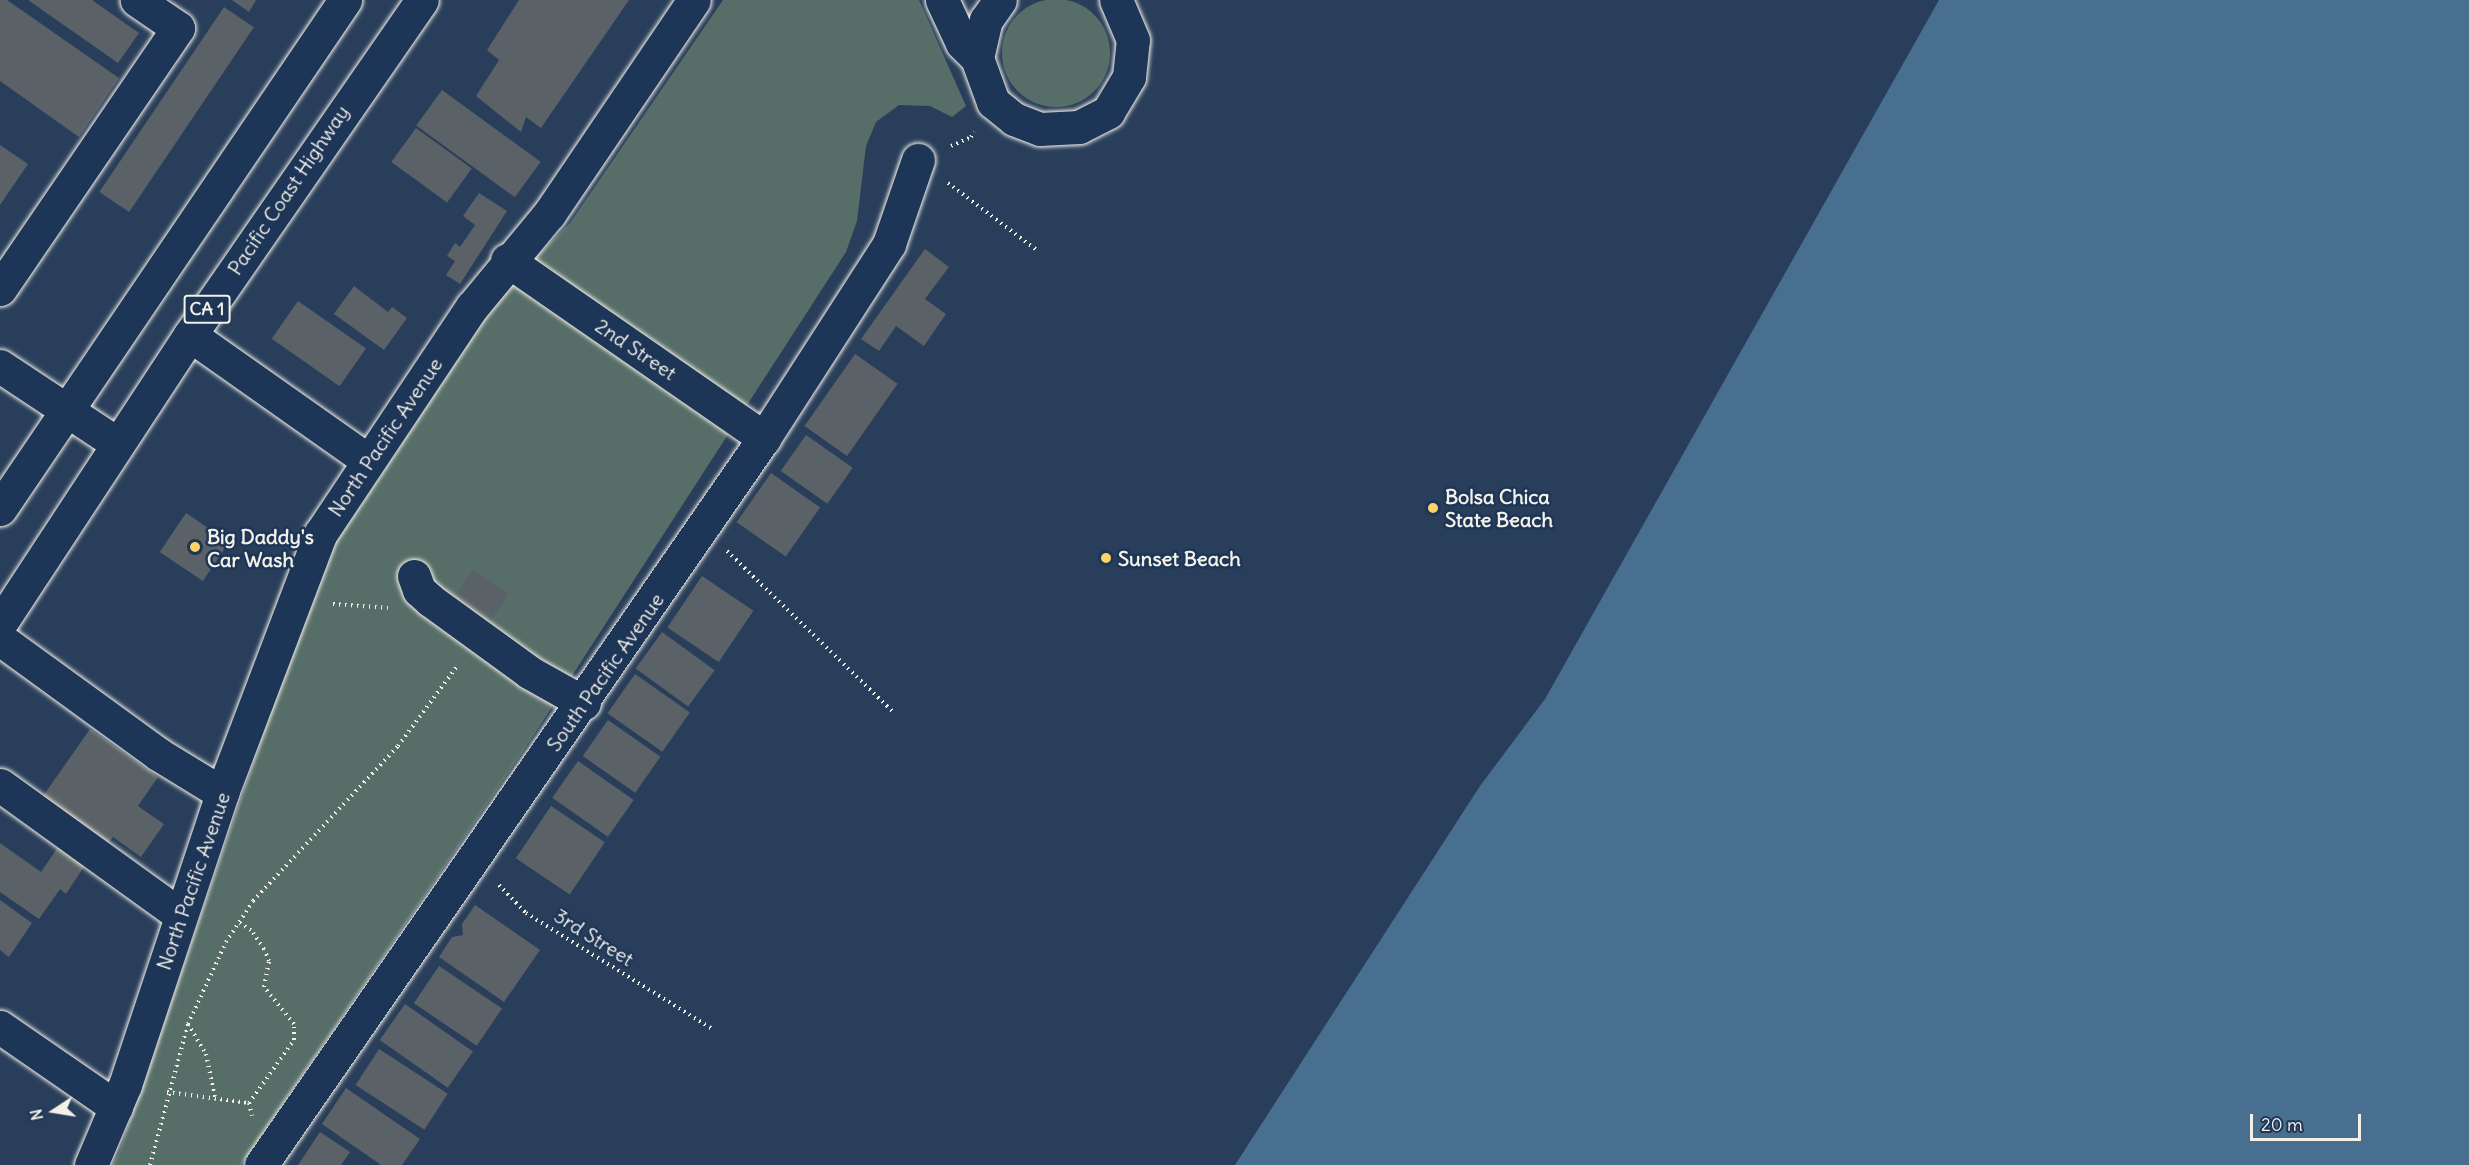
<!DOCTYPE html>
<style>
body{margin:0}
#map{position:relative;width:2469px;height:1165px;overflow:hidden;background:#293e5a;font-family:Delius,sans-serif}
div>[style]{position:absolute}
.green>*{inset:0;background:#566d68}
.round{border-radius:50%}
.water>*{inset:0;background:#486f90}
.building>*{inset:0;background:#5b6267;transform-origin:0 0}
.path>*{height:4px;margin-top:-2px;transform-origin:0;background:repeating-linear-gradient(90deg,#f4f1e8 0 1.5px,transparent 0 6px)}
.roads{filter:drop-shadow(0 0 2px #f4f1e8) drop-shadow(0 0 2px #f4f1e8)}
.minor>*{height:33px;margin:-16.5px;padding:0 16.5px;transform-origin:16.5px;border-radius:16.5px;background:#1d3557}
.highway>*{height:33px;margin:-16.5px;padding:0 16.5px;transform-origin:16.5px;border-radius:16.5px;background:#1d3557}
.dots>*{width:16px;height:16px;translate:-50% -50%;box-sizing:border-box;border:3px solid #1d3557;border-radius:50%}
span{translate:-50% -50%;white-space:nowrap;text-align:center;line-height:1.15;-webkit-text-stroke:5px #1d3557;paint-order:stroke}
.shield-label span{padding:2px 4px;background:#1d3557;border:2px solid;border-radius:4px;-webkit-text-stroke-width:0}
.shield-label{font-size:18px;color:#f4f1e8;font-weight:700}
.street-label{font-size:20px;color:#f4f1e8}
.poi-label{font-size:20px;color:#f4f1e8;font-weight:700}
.left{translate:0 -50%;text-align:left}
.north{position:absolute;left:24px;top:1081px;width:60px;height:60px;-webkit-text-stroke:4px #1d3557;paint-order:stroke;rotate:258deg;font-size:16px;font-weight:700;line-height:24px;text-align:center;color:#f4f1e8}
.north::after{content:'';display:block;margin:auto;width:21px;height:27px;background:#f4f1e8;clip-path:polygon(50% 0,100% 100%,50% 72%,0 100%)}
.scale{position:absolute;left:2250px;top:1114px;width:111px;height:27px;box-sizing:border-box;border:3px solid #f4f1e8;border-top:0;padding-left:8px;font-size:18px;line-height:21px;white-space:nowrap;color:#f4f1e8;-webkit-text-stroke:4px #1d3557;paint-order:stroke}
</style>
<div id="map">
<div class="green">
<i class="round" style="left:1002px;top:-1px;width:108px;height:108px"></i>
<i style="clip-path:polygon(723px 0,919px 0,966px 106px,952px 117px,930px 106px,899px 105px,876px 122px,866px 146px,857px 221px,846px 252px,526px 747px,241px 1165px,112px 1165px,118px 1155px,323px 561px,353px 509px,487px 306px,570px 223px)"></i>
</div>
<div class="water">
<i style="clip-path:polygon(1939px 0,2469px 0,2469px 1165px,1235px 1165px,1480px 786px,1545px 699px)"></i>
</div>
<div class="building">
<i style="clip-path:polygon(0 0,7px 0,119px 78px,79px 137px,0 81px)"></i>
<i style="clip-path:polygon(28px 0,92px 0,139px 33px,118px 63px)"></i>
<i style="clip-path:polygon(232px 0,256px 0,249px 12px)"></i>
<i style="clip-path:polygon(519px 0,629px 0,541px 128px,526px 117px,521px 132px,476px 96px,499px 60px,487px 50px)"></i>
<i style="left:224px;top:7px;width:36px;height:223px;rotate:34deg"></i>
<i style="left:442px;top:90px;width:122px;height:44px;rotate:36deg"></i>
<i style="left:416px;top:128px;width:69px;height:42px;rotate:36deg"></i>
<i style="clip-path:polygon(0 145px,28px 164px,0 205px)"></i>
<i style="clip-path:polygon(479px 193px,507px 211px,460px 284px,446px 275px,455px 261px,447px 256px,455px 243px,460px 247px,475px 225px,463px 216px)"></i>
<i style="clip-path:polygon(925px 249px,949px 267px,925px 299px,946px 314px,924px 346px,896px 326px,879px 351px,861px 339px)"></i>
<i style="clip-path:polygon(354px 286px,388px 312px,392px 307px,407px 318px,384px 350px,334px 314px)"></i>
<i style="left:298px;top:301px;width:83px;height:46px;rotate:35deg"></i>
<i style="left:855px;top:354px;width:52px;height:88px;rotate:35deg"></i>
<i style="left:806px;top:435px;width:57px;height:44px;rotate:35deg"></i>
<i style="left:771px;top:473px;width:60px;height:60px;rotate:35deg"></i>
<i style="left:186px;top:513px;width:52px;height:47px;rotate:34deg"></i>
<i style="left:473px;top:570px;width:43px;height:32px;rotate:34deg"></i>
<i style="left:702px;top:576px;width:62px;height:62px;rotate:34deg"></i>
<i style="left:662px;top:632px;width:65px;height:45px;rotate:36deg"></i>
<i style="left:635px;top:674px;width:67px;height:48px;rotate:35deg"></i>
<i style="left:608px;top:720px;width:64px;height:44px;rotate:35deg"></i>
<i style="clip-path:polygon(90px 729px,158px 777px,138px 806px,164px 824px,141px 857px,113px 837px,107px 844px,41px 799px)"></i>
<i style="left:578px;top:761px;width:68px;height:45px;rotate:35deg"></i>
<i style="left:551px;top:806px;width:65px;height:63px;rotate:34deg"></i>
<i style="clip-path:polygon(0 843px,41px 872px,60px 844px,87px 862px,66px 894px,60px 889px,39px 919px,0 892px)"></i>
<i style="clip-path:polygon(0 900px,32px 923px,9px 957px,0 950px)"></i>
<i style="clip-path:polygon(475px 905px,540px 950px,504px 1002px,439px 957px,452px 937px,463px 935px,462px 924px)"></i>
<i style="left:439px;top:966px;width:76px;height:45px;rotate:34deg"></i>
<i style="left:405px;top:1004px;width:83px;height:44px;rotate:35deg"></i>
<i style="left:379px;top:1049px;width:82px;height:43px;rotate:33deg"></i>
<i style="clip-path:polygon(346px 1088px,420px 1139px,402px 1165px,381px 1165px,322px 1124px)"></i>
<i style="clip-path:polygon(320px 1132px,350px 1152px,341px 1165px,298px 1165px)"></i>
</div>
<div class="path">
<i style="left:951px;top:146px;width:22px;rotate:-24deg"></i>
<i style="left:971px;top:137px;width:6px;rotate:-59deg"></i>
<i style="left:948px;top:183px;width:113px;rotate:37.1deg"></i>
<i style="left:727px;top:551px;width:233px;rotate:44.1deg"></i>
<i style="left:333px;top:604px;width:55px;rotate:4.2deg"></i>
<i style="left:499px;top:885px;width:39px;rotate:46deg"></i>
<i style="left:526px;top:913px;width:218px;rotate:31.9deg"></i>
<i style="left:188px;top:1024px;width:35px;rotate:59deg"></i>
<i style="left:206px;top:1054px;width:44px;rotate:78.2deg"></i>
<i style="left:167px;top:1092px;width:83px;rotate:7.6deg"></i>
<i style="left:249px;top:1103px;width:77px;rotate:-54.5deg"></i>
<i style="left:294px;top:1040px;width:16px;rotate:-90deg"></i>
<i style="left:294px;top:1024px;width:48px;rotate:-129deg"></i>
<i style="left:264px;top:987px;width:26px;rotate:-79deg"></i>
<i style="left:269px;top:961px;width:13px;rotate:-113deg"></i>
<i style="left:264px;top:949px;width:23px;rotate:-124deg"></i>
<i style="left:251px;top:930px;width:13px;rotate:-148deg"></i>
<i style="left:249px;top:1103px;width:13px;rotate:77deg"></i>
<i style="left:150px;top:1165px;width:146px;rotate:-74.9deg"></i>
<i style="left:188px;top:1024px;width:90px;rotate:-65.1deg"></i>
<i style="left:226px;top:942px;width:49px;rotate:-56.6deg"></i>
<i style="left:253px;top:901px;width:212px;rotate:-46.9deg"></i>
<i style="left:398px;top:746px;width:101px;rotate:-53.5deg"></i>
</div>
<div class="roads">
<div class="minor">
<i style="left:942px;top:0;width:47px;rotate:65.1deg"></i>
<i style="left:962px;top:43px;width:21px;rotate:45deg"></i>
<i style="left:977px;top:58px;width:47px;rotate:70deg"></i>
<i style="left:993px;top:102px;width:27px;rotate:39deg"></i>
<i style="left:1014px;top:119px;width:28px;rotate:21deg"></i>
<i style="left:1040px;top:129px;width:39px;rotate:-3deg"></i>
<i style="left:1079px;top:127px;width:33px;rotate:-27deg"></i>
<i style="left:1108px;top:112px;width:41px;rotate:-59deg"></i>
<i style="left:1129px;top:77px;width:37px;rotate:-84deg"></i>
<i style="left:1133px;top:40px;width:43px;rotate:-113deg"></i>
<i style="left:977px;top:58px;width:39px;rotate:-77deg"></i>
<i style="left:986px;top:20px;width:24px;rotate:-55deg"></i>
<i style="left:507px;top:260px;width:313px;rotate:34.7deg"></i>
<i style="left:0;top:289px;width:316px;rotate:-55.7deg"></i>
<i style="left:178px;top:28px;width:50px;rotate:-145.7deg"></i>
<i style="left:190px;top:335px;width:217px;rotate:35.2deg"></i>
<i style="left:0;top:366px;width:141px;rotate:33.5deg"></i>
<i style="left:414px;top:576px;width:15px;rotate:70deg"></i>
<i style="left:419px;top:590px;width:15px;rotate:42deg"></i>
<i style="left:430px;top:600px;width:122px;rotate:36deg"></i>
<i style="left:529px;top:672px;width:63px;rotate:29.4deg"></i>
<i style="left:0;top:639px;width:195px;rotate:36deg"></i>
<i style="left:158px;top:754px;width:75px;rotate:31.4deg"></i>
<i style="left:0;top:785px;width:222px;rotate:35.8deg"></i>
<i style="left:0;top:1027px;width:141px;rotate:34.6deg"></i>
<i style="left:91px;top:1165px;width:87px;rotate:-67deg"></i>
<i style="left:125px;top:1085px;width:308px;rotate:-71.6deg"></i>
<i style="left:222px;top:793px;width:278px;rotate:-69.2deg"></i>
<i style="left:321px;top:533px;width:272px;rotate:-56.3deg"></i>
<i style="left:472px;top:307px;width:121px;rotate:-50.4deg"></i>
<i style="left:549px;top:214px;width:258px;rotate:-55.9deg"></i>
<i style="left:261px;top:1165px;width:884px;rotate:-55.32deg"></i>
<i style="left:764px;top:438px;width:231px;rotate:-57.2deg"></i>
<i style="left:889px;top:244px;width:89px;rotate:-71deg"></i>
</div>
<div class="highway">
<i style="left:0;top:509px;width:615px;rotate:-55.87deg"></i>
<i style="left:0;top:624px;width:346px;rotate:-56.7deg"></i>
<i style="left:190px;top:335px;width:407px;rotate:-55.3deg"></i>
</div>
</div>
<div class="dots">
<i style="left:1433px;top:508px;background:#ffd166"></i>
<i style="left:195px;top:547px;background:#ffd166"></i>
<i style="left:1106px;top:558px;background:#ffd166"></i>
</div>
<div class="shield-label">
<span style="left:207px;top:309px">CA 1</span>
</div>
<div class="street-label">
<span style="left:288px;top:190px;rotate:-56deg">Pacific Coast Highway</span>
<span style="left:636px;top:349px;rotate:34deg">2nd Street</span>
<span style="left:385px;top:437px;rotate:-56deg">North Pacific Avenue</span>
<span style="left:605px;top:672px;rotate:-55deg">South Pacific Avenue</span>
<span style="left:193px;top:881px;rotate:-71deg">North Pacific Avenue</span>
<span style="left:594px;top:937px;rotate:32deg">3rd Street</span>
</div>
<div class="poi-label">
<span class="left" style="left:1445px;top:508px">Bolsa Chica<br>State Beach</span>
<span class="left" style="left:207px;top:548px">Big Daddy's<br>Car Wash</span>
<span class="left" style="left:1118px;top:558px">Sunset Beach</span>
</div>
<div class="north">N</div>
<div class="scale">20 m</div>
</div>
